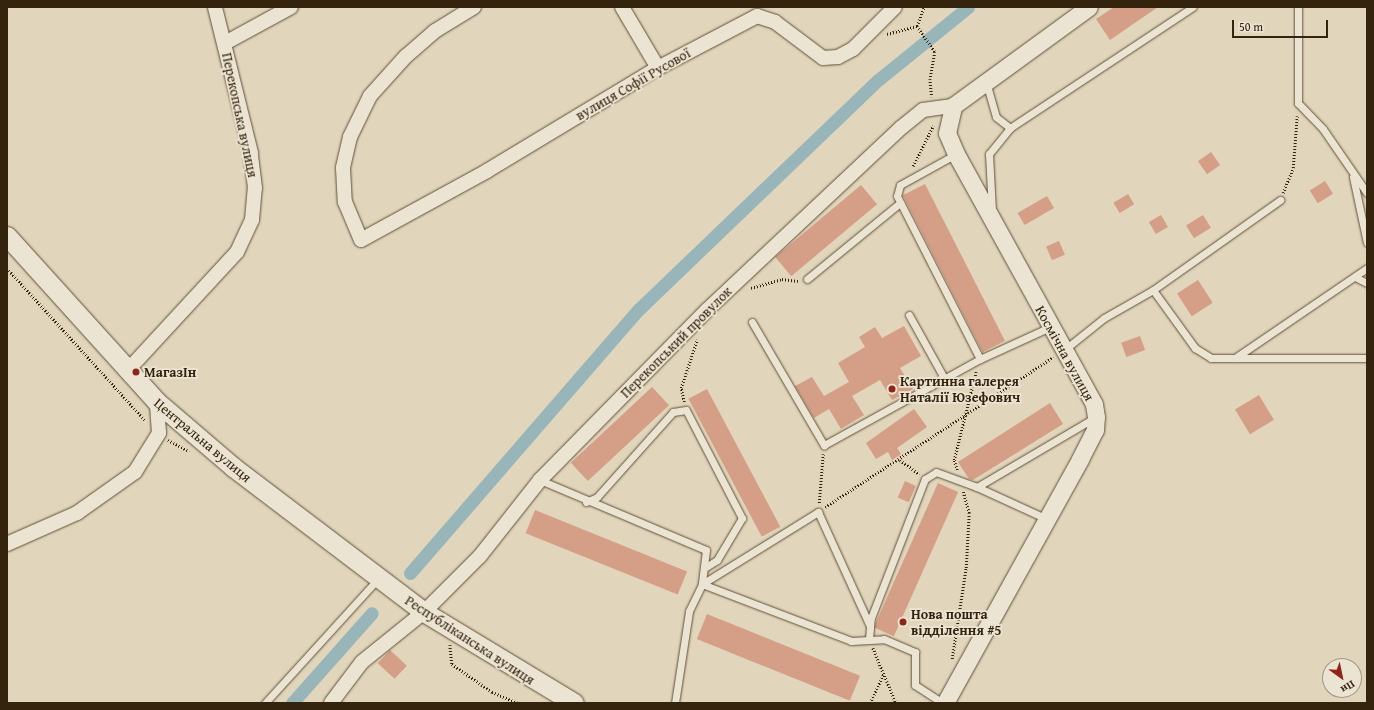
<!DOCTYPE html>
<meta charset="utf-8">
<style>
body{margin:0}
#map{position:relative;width:1374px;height:710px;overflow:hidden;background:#e1d5bb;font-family:"Gentium Book Plus",serif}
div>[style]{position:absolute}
.canal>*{height:13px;margin:-6.5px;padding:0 6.5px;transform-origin:6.5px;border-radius:6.5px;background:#98b6ba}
.building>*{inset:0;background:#d59e86;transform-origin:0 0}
.path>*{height:2.5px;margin-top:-1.25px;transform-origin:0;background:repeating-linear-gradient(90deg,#34230d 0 1px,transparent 0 3px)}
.roads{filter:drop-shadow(0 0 1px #5f5038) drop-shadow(0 0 1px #5f5038)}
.service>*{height:7px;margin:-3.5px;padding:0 3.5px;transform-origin:3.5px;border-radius:3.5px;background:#ece4d3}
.minor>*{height:14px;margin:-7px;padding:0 7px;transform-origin:7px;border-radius:7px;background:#ece4d3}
.tertiary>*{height:17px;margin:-8.5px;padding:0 8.5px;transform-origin:8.5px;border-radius:8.5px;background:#ece4d3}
.secondary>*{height:19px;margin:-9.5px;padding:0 9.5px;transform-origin:9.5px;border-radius:9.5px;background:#ece4d3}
.dots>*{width:11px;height:11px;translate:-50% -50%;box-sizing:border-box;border:2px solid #ece4d3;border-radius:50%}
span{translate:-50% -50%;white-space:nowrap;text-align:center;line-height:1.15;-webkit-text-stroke:3.5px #ece4d3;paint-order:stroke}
.street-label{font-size:14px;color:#34230d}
.poi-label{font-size:14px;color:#34230d;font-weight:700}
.left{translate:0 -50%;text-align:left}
.frame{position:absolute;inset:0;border:8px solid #34230d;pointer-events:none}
.north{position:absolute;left:1322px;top:658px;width:40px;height:40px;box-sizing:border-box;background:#ece4d3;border:1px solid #a29784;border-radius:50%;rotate:147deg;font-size:11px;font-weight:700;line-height:16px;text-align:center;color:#34230d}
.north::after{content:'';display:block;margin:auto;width:14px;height:18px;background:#8f2418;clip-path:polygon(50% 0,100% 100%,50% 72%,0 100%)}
.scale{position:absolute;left:1232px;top:20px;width:96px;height:18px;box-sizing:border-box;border:2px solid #34230d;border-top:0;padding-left:5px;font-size:12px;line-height:14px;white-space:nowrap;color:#34230d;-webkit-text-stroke:3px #ece4d3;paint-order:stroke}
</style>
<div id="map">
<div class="canal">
<i style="left:410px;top:573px;width:349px;rotate:-49.1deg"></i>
<i style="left:639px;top:309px;width:331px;rotate:-43.8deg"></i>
<i style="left:878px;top:80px;width:116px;rotate:-39deg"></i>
<i style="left:292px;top:703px;width:120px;rotate:-48.4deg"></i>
</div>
<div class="building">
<i style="clip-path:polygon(1114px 7px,1158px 7px,1110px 40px,1096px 19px)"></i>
<i style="left:1211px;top:152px;width:16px;height:16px;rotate:55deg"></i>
<i style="left:1325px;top:181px;width:15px;height:18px;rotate:58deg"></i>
<i style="left:925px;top:184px;width:176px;height:25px;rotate:63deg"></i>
<i style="left:861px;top:185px;width:25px;height:112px;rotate:50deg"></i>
<i style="left:1128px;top:194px;width:12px;height:17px;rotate:59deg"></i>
<i style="left:1047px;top:196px;width:14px;height:34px;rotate:60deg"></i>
<i style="left:1161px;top:215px;width:14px;height:14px;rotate:60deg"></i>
<i style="left:1203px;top:215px;width:15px;height:20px;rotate:58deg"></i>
<i style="left:1059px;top:241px;width:15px;height:14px;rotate:67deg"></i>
<i style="left:1198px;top:280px;width:27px;height:25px;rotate:57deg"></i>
<i style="clip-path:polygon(904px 326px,921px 356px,900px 368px,913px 389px,892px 400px,880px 380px,852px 396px,864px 415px,841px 429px,829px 409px,814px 418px,795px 386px,812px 377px,824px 396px,849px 382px,838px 363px,865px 347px,859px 337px,875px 327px,882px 338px)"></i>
<i style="left:1140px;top:336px;width:15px;height:20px;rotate:70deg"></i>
<i style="left:652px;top:387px;width:25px;height:111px;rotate:47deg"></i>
<i style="left:707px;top:389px;width:156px;height:21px;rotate:62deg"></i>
<i style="left:1259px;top:395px;width:29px;height:28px;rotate:59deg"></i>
<i style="clip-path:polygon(1050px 403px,1063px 424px,973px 480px,969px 479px,958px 462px)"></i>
<i style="clip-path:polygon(914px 409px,927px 427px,897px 448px,901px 454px,892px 460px,888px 452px,876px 459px,866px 443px)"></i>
<i style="left:905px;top:481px;width:12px;height:18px;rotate:24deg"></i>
<i style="left:938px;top:483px;width:22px;height:158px;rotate:24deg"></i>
<i style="left:535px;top:510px;width:164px;height:25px;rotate:22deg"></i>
<i style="left:707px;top:614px;width:165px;height:27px;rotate:22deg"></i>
<i style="left:390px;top:650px;width:23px;height:18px;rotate:43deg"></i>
</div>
<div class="path">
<i style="left:917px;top:26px;width:32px;rotate:55deg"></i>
<i style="left:935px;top:52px;width:27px;rotate:100deg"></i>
<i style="left:930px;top:79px;width:18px;rotate:84deg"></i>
<i style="left:917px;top:26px;width:20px;rotate:-70deg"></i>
<i style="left:887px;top:34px;width:31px;rotate:-15deg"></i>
<i style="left:913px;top:166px;width:45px;rotate:-63.4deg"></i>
<i style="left:1283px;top:193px;width:27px;rotate:-68deg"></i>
<i style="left:1293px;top:168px;width:52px;rotate:-85.6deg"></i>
<i style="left:7px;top:268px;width:205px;rotate:47.8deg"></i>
<i style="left:751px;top:288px;width:32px;rotate:-16deg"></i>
<i style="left:782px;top:279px;width:16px;rotate:7deg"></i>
<i style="left:684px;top:402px;width:14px;rotate:-102deg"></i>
<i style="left:681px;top:388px;width:51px;rotate:-71.6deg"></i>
<i style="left:168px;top:440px;width:24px;rotate:28deg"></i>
<i style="left:900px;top:460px;width:24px;rotate:36deg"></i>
<i style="left:957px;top:470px;width:10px;rotate:-107deg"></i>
<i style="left:954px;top:460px;width:91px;rotate:-76deg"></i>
<i style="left:819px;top:503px;width:49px;rotate:-85.3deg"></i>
<i style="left:825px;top:507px;width:273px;rotate:-33.3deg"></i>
<i style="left:450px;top:645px;width:19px;rotate:84deg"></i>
<i style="left:452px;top:664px;width:49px;rotate:35deg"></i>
<i style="left:492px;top:692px;width:28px;rotate:23deg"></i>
<i style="left:873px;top:648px;width:60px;rotate:67.3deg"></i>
<i style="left:952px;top:659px;width:92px;rotate:-81.3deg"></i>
<i style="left:966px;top:568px;width:55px;rotate:-86.9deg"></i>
<i style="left:969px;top:513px;width:22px;rotate:-106deg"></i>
<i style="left:870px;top:703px;width:31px;rotate:-65deg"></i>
</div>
<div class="roads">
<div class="service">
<i style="left:1298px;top:7px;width:96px;rotate:90deg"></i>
<i style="left:1298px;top:103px;width:36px;rotate:46deg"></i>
<i style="left:1323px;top:129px;width:78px;rotate:55.5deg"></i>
<i style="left:986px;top:82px;width:36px;rotate:74deg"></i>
<i style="left:996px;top:117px;width:18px;rotate:38deg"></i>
<i style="left:956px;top:154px;width:64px;rotate:151deg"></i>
<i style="left:900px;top:185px;width:11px;rotate:105deg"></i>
<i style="left:897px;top:196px;width:183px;rotate:63deg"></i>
<i style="left:980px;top:359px;width:77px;rotate:-24.6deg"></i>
<i style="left:1353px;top:177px;width:67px;rotate:78deg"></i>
<i style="left:992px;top:211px;width:57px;rotate:-93deg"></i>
<i style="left:989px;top:154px;width:33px;rotate:-51deg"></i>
<i style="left:1010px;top:128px;width:219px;rotate:-33.5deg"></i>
<i style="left:1355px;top:277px;width:13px;rotate:27deg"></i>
<i style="left:807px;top:279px;width:120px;rotate:-39.3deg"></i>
<i style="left:1153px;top:290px;width:72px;rotate:54.1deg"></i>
<i style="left:1195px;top:348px;width:19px;rotate:32deg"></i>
<i style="left:1211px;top:358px;width:156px"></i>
<i style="left:909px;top:315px;width:72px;rotate:60.9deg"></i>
<i style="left:752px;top:322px;width:143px;rotate:59.7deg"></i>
<i style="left:824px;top:445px;width:178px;rotate:-28.9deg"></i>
<i style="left:1064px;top:350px;width:51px;rotate:-38.7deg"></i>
<i style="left:1104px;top:318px;width:56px;rotate:-29.7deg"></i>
<i style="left:1153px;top:290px;width:156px;rotate:-35.3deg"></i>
<i style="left:1235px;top:358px;width:160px;rotate:-34.3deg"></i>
<i style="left:540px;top:480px;width:180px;rotate:22.9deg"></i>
<i style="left:706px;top:550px;width:34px;rotate:97deg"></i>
<i style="left:702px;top:584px;width:160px;rotate:20.9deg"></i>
<i style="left:851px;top:641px;width:33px;rotate:-3deg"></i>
<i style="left:884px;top:639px;width:34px;rotate:23deg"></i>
<i style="left:915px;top:652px;width:33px;rotate:90deg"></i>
<i style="left:915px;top:685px;width:33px;rotate:33deg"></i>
<i style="left:977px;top:487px;width:77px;rotate:24.6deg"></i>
<i style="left:586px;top:502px;width:12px;rotate:-24deg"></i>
<i style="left:597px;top:497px;width:114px;rotate:-48.2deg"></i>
<i style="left:673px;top:412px;width:13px;rotate:-9deg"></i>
<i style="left:686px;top:410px;width:122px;rotate:62.6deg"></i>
<i style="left:742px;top:518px;width:49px;rotate:120.8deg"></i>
<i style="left:717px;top:560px;width:15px;rotate:148deg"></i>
<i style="left:869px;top:639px;width:21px;rotate:-85deg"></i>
<i style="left:871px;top:618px;width:149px;rotate:-68.8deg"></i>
<i style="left:925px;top:479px;width:13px;rotate:-32deg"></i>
<i style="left:936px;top:472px;width:44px;rotate:20.1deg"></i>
<i style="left:977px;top:487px;width:136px;rotate:-30.5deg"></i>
<i style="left:265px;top:703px;width:168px;rotate:-47.7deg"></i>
<i style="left:675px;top:703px;width:93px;rotate:-81.3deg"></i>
<i style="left:689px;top:611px;width:30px;rotate:-64deg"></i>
<i style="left:702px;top:584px;width:137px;rotate:-31.8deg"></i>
<i style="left:818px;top:512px;width:125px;rotate:65.5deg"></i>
</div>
<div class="minor">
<i style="left:474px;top:7px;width:46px;rotate:148.4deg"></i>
<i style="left:435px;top:31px;width:38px;rotate:139deg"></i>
<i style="left:406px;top:56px;width:54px;rotate:132deg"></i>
<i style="left:370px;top:96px;width:46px;rotate:116deg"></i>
<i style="left:350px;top:137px;width:32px;rotate:103deg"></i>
<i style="left:343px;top:168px;width:34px;rotate:87deg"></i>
<i style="left:345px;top:202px;width:41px;rotate:67.2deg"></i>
<i style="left:361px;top:240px;width:144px;rotate:-28.7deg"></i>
<i style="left:487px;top:171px;width:200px;rotate:-31.1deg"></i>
<i style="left:658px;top:68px;width:112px;rotate:-27.7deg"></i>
<i style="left:757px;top:16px;width:19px;rotate:18deg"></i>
<i style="left:775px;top:22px;width:60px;rotate:36.9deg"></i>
<i style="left:823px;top:58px;width:15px;rotate:-4deg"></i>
<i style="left:838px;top:57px;width:17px;rotate:-28deg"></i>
<i style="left:853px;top:49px;width:59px;rotate:-45deg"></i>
<i style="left:622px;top:7px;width:71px;rotate:59.5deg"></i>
<i style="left:225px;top:43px;width:75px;rotate:-28.6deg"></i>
<i style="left:128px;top:370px;width:161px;rotate:-47.3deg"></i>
<i style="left:237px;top:252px;width:35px;rotate:-65deg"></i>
<i style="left:252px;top:220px;width:32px;rotate:-85deg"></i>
<i style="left:255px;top:188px;width:35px;rotate:-97deg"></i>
<i style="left:251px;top:153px;width:150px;rotate:-103.9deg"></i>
<i style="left:7px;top:544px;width:77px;rotate:-23.9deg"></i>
<i style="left:77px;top:513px;width:71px;rotate:-35.3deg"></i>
<i style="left:135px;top:472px;width:46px;rotate:-58.4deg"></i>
<i style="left:159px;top:433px;width:31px;rotate:-94deg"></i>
<i style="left:331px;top:703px;width:51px;rotate:-52.9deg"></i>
<i style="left:362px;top:662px;width:80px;rotate:-38.9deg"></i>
<i style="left:424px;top:612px;width:79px;rotate:-45deg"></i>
<i style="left:480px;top:556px;width:97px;rotate:-51.7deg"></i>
<i style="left:540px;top:480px;width:238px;rotate:-45.5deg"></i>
<i style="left:707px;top:310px;width:267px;rotate:-43.2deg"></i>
<i style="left:902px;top:127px;width:27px;rotate:-39deg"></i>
<i style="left:923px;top:110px;width:30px;rotate:-8deg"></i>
</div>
<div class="tertiary">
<i style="left:945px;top:703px;width:279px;rotate:-61deg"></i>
<i style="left:1080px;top:459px;width:33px;rotate:-63deg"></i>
<i style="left:1095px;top:430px;width:13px;rotate:-86deg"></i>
<i style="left:1096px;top:417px;width:13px;rotate:-99deg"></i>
<i style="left:1094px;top:404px;width:286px;rotate:-118.9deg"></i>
<i style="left:956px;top:154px;width:23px;rotate:-113deg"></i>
<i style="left:947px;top:133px;width:28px;rotate:-77deg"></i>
<i style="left:953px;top:106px;width:168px;rotate:-36.1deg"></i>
</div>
<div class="secondary">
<i style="left:7px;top:236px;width:224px;rotate:47.9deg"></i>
<i style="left:157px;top:402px;width:100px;rotate:40.5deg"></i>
<i style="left:233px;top:467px;width:240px;rotate:37.2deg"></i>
<i style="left:424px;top:612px;width:175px;rotate:31.2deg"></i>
</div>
</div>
<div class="dots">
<i style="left:136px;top:372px;background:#8f2418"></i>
<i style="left:892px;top:389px;background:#8f2418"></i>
<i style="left:903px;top:622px;background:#8f2418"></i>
</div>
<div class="street-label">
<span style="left:633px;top:84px;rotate:-30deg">вулиця Софії Русової</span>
<span style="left:240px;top:115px;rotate:78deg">Перекопська вулиця</span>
<span style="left:676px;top:342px;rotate:-45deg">Перекопський провулок</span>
<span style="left:1065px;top:353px;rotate:61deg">Космічна вулиця</span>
<span style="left:203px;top:440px;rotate:40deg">Центральна вулиця</span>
<span style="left:470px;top:640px;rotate:33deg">Республіканська вулиця</span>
</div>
<div class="poi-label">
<span class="left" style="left:144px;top:372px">МагазІн</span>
<span class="left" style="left:900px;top:389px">Картинна галерея<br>Наталії Юзефович</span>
<span class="left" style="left:911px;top:622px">Нова пошта<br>відділення #5</span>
</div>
<div class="frame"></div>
<div class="north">Пн</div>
<div class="scale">50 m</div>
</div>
